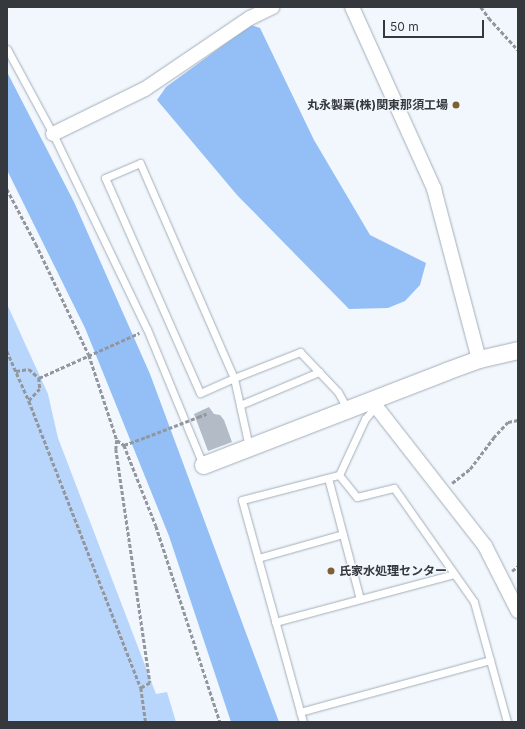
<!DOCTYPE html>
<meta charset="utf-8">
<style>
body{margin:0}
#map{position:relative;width:525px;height:729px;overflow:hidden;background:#f1f7fd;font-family:Inter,"Noto Sans JP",sans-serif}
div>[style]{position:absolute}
.green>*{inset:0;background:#b8d6fb}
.forest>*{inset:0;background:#93bff6}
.building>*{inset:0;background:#b3bbc6}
.path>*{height:2.5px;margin-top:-1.25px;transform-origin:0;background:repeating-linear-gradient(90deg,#93979d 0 4px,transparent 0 6px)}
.roads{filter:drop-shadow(0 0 1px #a5adb8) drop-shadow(0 0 1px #a5adb8)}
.service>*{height:7px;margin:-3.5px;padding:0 3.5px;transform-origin:3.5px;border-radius:3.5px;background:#fff}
.minor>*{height:14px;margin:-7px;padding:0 7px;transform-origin:7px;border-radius:7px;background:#fff}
.tertiary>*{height:17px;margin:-8.5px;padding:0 8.5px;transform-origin:8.5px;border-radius:8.5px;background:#fff}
.path-bridge>*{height:2.5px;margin-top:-1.25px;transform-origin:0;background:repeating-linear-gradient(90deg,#93979d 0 4px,transparent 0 6px)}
.dots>*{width:11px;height:11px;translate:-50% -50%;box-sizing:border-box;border:2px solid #f1f7fd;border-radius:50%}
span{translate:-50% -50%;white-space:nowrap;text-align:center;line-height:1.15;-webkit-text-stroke:3px #f1f7fd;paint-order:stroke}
.poi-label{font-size:12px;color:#35383d;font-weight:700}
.right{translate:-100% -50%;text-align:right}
.left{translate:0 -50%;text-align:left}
.frame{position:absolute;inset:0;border:8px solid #35383d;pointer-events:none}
.scale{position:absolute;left:383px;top:20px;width:101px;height:18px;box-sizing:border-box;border:2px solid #35383d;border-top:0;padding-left:5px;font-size:12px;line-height:14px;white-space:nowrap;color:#35383d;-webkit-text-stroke:3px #f1f7fd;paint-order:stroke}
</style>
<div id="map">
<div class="green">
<i style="clip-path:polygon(7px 304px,48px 394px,58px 438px,156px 694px,167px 692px,176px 722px,7px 722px)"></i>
</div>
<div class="forest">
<i style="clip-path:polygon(251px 25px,260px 28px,314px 140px,370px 235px,426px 263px,420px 285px,405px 301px,388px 308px,349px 309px,237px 195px,157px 100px,166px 87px)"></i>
<i style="clip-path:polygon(7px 72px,74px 202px,150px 374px,279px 722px,231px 722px,169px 536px,85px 328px,7px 170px)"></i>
</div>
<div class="building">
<i style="clip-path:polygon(209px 407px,214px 414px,220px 415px,224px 420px,232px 442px,208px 451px,194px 414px)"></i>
</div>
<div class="path">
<i style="left:481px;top:7px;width:14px;rotate:54deg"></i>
<i style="left:489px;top:18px;width:43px;rotate:47.8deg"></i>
<i style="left:7px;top:189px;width:62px;rotate:62.2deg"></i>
<i style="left:36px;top:244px;width:123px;rotate:64.5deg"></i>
<i style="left:89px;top:355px;width:89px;rotate:71.8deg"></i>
<i style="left:117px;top:440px;width:9px;rotate:36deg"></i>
<i style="left:124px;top:445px;width:87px;rotate:68.4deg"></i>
<i style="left:156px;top:526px;width:206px;rotate:71.9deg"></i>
<i style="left:7px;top:351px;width:55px;rotate:66.3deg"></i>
<i style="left:29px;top:401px;width:308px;rotate:68.7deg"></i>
<i style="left:141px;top:688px;width:34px;rotate:82deg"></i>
<i style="left:16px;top:371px;width:13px;rotate:-9deg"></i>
<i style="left:29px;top:369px;width:13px;rotate:42deg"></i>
<i style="left:39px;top:378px;width:11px;rotate:85deg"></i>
<i style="left:40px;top:389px;width:16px;rotate:133deg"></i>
<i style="left:39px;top:378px;width:110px;rotate:-24.2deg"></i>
<i style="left:198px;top:417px;width:9px;rotate:-21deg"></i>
<i style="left:117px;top:440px;width:9px;rotate:96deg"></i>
<i style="left:116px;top:449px;width:236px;rotate:81.7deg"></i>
<i style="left:150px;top:683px;width:10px;rotate:151deg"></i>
<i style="left:124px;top:445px;width:23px;rotate:-20deg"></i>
<i style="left:452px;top:483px;width:23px;rotate:-38deg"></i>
<i style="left:470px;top:469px;width:39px;rotate:-53deg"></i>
<i style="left:493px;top:438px;width:22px;rotate:-47deg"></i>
<i style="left:508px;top:422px;width:10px;rotate:-11deg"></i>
<i style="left:512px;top:571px;width:8px;rotate:-40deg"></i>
</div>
<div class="roads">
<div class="service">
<i style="left:7px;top:49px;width:97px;rotate:61.6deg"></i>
<i style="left:53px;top:134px;width:216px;rotate:64.3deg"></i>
<i style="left:147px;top:329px;width:147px;rotate:67.6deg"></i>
<i style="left:240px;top:405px;width:86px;rotate:-22.7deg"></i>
<i style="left:249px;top:447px;width:71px;rotate:-102.3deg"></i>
<i style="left:234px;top:378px;width:37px;rotate:156deg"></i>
<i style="left:200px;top:393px;width:235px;rotate:-113.8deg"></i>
<i style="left:105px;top:178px;width:38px;rotate:-23deg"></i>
<i style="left:140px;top:163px;width:235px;rotate:66.4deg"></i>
<i style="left:234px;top:378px;width:71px;rotate:-21.5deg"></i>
<i style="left:300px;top:352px;width:55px;rotate:46.5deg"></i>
<i style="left:338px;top:392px;width:21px;rotate:61deg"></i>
<i style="left:339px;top:475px;width:28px;rotate:51deg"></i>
<i style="left:357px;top:497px;width:38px;rotate:-14deg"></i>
<i style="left:394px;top:488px;width:139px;rotate:54.9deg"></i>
<i style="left:474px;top:602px;width:124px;rotate:74.6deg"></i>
<i style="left:328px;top:478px;width:125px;rotate:75.2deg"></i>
<i style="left:258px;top:558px;width:88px;rotate:-15.8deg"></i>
<i style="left:275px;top:622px;width:185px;rotate:-15deg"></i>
<i style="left:300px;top:712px;width:197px;rotate:-15.3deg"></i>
<i style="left:303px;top:722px;width:230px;rotate:-105.4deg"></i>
<i style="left:242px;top:500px;width:100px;rotate:-14.5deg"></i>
<i style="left:339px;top:475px;width:62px;rotate:-65.1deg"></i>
<i style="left:365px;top:419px;width:16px;rotate:-50deg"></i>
</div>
<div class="minor">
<i style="left:352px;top:7px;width:200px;rotate:65.7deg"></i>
<i style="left:434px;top:189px;width:176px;rotate:75.2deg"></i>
<i style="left:53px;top:134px;width:102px;rotate:-26.1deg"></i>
<i style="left:145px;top:89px;width:127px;rotate:-34.1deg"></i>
<i style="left:250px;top:18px;width:25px;rotate:-26deg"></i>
<i style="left:371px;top:400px;width:185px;rotate:52deg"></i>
<i style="left:485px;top:546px;width:73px;rotate:63.1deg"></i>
</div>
<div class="tertiary">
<i style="left:203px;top:465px;width:261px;rotate:-21.1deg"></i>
<i style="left:446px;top:371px;width:35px;rotate:-20deg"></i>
<i style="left:479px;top:359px;width:40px;rotate:-13deg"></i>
</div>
</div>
<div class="path-bridge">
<i style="left:146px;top:437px;width:56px;rotate:-21deg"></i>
</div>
<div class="dots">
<i style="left:456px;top:105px;background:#7d6034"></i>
<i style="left:331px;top:571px;background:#7d6034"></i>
</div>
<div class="poi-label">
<span class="right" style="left:448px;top:105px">丸永製菓(株)関東那須工場</span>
<span class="left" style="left:339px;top:571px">氏家水処理センター</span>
</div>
<div class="frame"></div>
<div class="scale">50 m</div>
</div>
